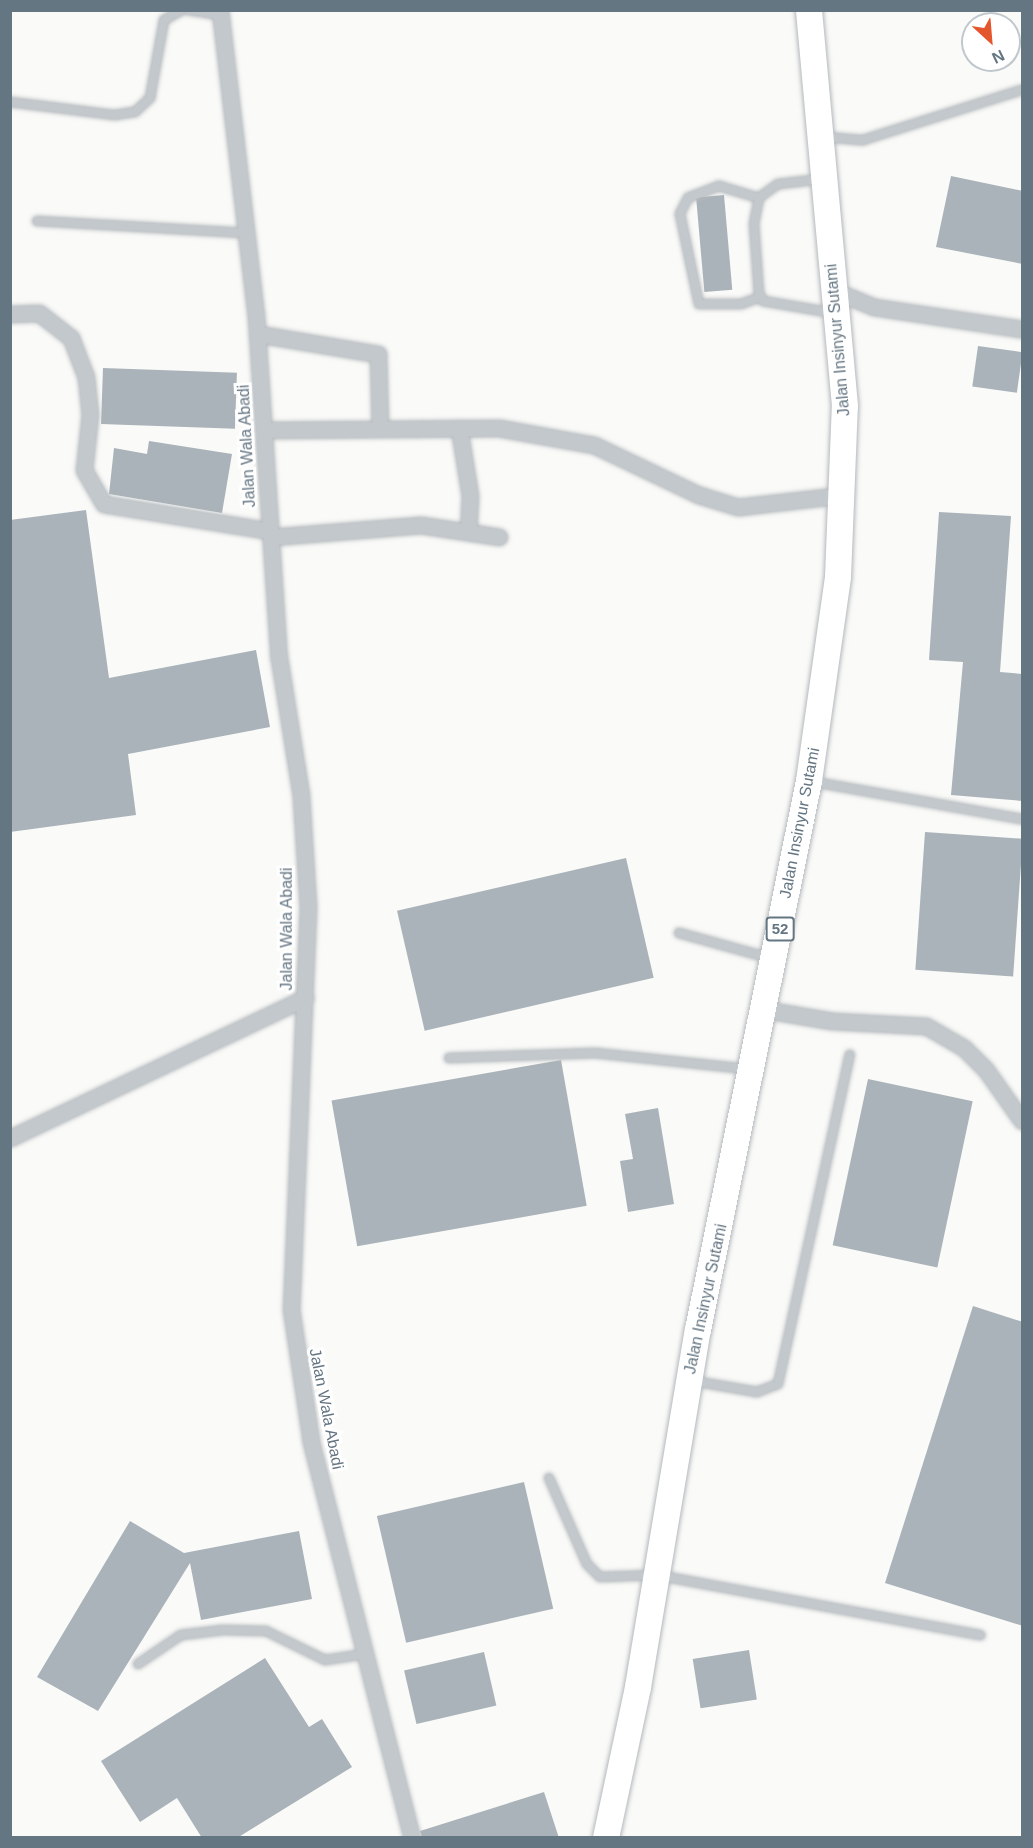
<!DOCTYPE html>
<style>
body{margin:0}
#map{position:relative;width:1033px;height:1848px;overflow:hidden;background:#fafaf8;font-family:Arial,sans-serif}
div>[style]{position:absolute}
.building>*{inset:0;background:#aab3b9;transform-origin:0 0}
.roads{filter:drop-shadow(0 0 2px #b4b9bd) drop-shadow(0 0 2px #b4b9bd)}
.service>*{height:8px;margin:-4px;padding:0 4px;transform-origin:4px;border-radius:4px;background:#c3c8cc}
.minor>*{height:15px;margin:-7.5px;padding:0 7.5px;transform-origin:7.5px;border-radius:7.5px;background:#c3c8cc}
.trunk>*{height:26px;margin:-13px;padding:0 13px;transform-origin:13px;border-radius:13px;background:#fff}
span{translate:-50% -50%;white-space:nowrap;text-align:center;line-height:1.15;-webkit-text-stroke:6px #fff;paint-order:stroke}
.shield-label span{padding:2px 4px;background:#fff;border:2px solid;border-radius:4px;-webkit-text-stroke-width:0}
.shield-label{font-size:15px;color:#657683;font-weight:700}
.street-label{font-size:16px;color:#657683}
.frame{position:absolute;inset:0;border:12px solid #657683;pointer-events:none}
.north{position:absolute;left:961px;top:12px;width:60px;height:60px;box-sizing:border-box;background:#fff;border:2px solid #c1c8cd;border-radius:50%;rotate:154deg;font-size:16px;font-weight:700;line-height:24px;text-align:center;color:#657683}
.north::after{content:'';display:block;margin:auto;width:21px;height:27px;background:#e4572e;clip-path:polygon(50% 0,100% 100%,50% 72%,0 100%)}
</style>
<div id="map">
<div class="building">
<i style="clip-path:polygon(951px 176px,1023px 191px,1023px 264px,936px 247px)"></i>
<i style="left:724px;top:195px;width:95px;height:28px;rotate:85deg"></i>
<i style="left:978px;top:346px;width:45px;height:41px;rotate:8deg"></i>
<i style="left:103px;top:368px;width:134px;height:56px;rotate:2deg"></i>
<i style="clip-path:polygon(149px 441px,232px 454px,222px 513px,109px 494px,114px 448px,147px 454px)"></i>
<i style="clip-path:polygon(86px 510px,109px 678px,256px 650px,270px 727px,128px 754px,136px 815px,10px 832px,10px 520px)"></i>
<i style="clip-path:polygon(939px 512px,1011px 516px,1000px 672px,1023px 674px,1023px 801px,951px 795px,963px 662px,929px 660px)"></i>
<i style="left:925px;top:832px;width:98px;height:138px;rotate:4deg"></i>
<i style="left:626px;top:858px;width:123px;height:235px;rotate:77deg"></i>
<i style="left:561px;top:1060px;width:148px;height:233px;rotate:80deg"></i>
<i style="left:868px;top:1079px;width:107px;height:170px;rotate:12deg"></i>
<i style="clip-path:polygon(658px 1108px,674px 1204px,628px 1212px,620px 1161px,633px 1159px,625px 1114px)"></i>
<i style="clip-path:polygon(973px 1306px,1023px 1322px,1023px 1626px,885px 1583px)"></i>
<i style="left:524px;top:1482px;width:130px;height:151px;rotate:77deg"></i>
<i style="clip-path:polygon(130px 1521px,184px 1553px,299px 1531px,312px 1599px,201px 1620px,190px 1563px,98px 1711px,37px 1677px)"></i>
<i style="left:749px;top:1650px;width:50px;height:57px;rotate:81deg"></i>
<i style="left:484px;top:1652px;width:55px;height:82px;rotate:77deg"></i>
<i style="clip-path:polygon(265px 1658px,309px 1727px,322px 1719px,352px 1767px,237px 1838px,202px 1838px,177px 1798px,140px 1822px,101px 1761px)"></i>
<i style="clip-path:polygon(544px 1792px,559px 1838px,422px 1838px,420px 1831px)"></i>
</div>
<div class="roads">
<div class="service">
<i style="left:188px;top:10px;width:32px;rotate:9deg"></i>
<i style="left:10px;top:102px;width:106px;rotate:7.1deg"></i>
<i style="left:115px;top:115px;width:20px;rotate:-9deg"></i>
<i style="left:135px;top:112px;width:21px;rotate:-43deg"></i>
<i style="left:150px;top:98px;width:79px;rotate:-79.8deg"></i>
<i style="left:164px;top:20px;width:21px;rotate:-29deg"></i>
<i style="left:825px;top:137px;width:38px;rotate:5deg"></i>
<i style="left:863px;top:140px;width:167px;rotate:-17.5deg"></i>
<i style="left:822px;top:179px;width:44px;rotate:173.5deg"></i>
<i style="left:778px;top:184px;width:24px;rotate:144deg"></i>
<i style="left:759px;top:198px;width:26px;rotate:101deg"></i>
<i style="left:754px;top:224px;width:69px;rotate:85.9deg"></i>
<i style="left:759px;top:293px;width:9px;rotate:63deg"></i>
<i style="left:763px;top:301px;width:71px;rotate:9.7deg"></i>
<i style="left:759px;top:198px;width:42px;rotate:-163.3deg"></i>
<i style="left:719px;top:186px;width:33px;rotate:159deg"></i>
<i style="left:688px;top:198px;width:18px;rotate:117deg"></i>
<i style="left:680px;top:214px;width:92px;rotate:78.1deg"></i>
<i style="left:699px;top:304px;width:42px"></i>
<i style="left:741px;top:304px;width:20px;rotate:-20deg"></i>
<i style="left:37px;top:221px;width:209px;rotate:3.3deg"></i>
<i style="left:814px;top:782px;width:211px;rotate:10.1deg"></i>
<i style="left:679px;top:933px;width:94px;rotate:15.4deg"></i>
<i style="left:449px;top:1058px;width:146px;rotate:-2deg"></i>
<i style="left:595px;top:1053px;width:153px;rotate:6deg"></i>
<i style="left:693px;top:1381px;width:65px;rotate:9.8deg"></i>
<i style="left:757px;top:1392px;width:22px;rotate:-21deg"></i>
<i style="left:778px;top:1384px;width:337px;rotate:-77.7deg"></i>
<i style="left:549px;top:1478px;width:94px;rotate:66.2deg"></i>
<i style="left:587px;top:1564px;width:18px;rotate:45deg"></i>
<i style="left:600px;top:1577px;width:56px;rotate:-2deg"></i>
<i style="left:656px;top:1575px;width:330px;rotate:10.5deg"></i>
<i style="left:138px;top:1664px;width:52px;rotate:-34deg"></i>
<i style="left:181px;top:1635px;width:42px;rotate:-6.8deg"></i>
<i style="left:223px;top:1630px;width:43px;rotate:1.3deg"></i>
<i style="left:266px;top:1631px;width:66px;rotate:26.2deg"></i>
<i style="left:325px;top:1660px;width:41px;rotate:-8.3deg"></i>
</div>
<div class="minor">
<i style="left:220px;top:10px;width:308px;rotate:83.3deg"></i>
<i style="left:256px;top:316px;width:343px;rotate:86.2deg"></i>
<i style="left:279px;top:658px;width:140px;rotate:80.9deg"></i>
<i style="left:301px;top:796px;width:111px;rotate:86.4deg"></i>
<i style="left:308px;top:907px;width:402px;rotate:92.4deg"></i>
<i style="left:291px;top:1309px;width:134px;rotate:81.4deg"></i>
<i style="left:311px;top:1442px;width:409px;rotate:75.7deg"></i>
<i style="left:833px;top:290px;width:44px;rotate:22.5deg"></i>
<i style="left:874px;top:307px;width:150px;rotate:8.5deg"></i>
<i style="left:10px;top:314px;width:29px;rotate:-2deg"></i>
<i style="left:39px;top:313px;width:41px;rotate:38deg"></i>
<i style="left:71px;top:338px;width:42px;rotate:69deg"></i>
<i style="left:86px;top:377px;width:37px;rotate:84deg"></i>
<i style="left:90px;top:414px;width:56px;rotate:96.1deg"></i>
<i style="left:84px;top:470px;width:39px;rotate:60deg"></i>
<i style="left:104px;top:504px;width:168px;rotate:9.2deg"></i>
<i style="left:258px;top:334px;width:122px;rotate:9.5deg"></i>
<i style="left:378px;top:354px;width:75px;rotate:88.5deg"></i>
<i style="left:459px;top:428px;width:69px;rotate:80.8deg"></i>
<i style="left:470px;top:496px;width:33px;rotate:93deg"></i>
<i style="left:266px;top:430px;width:233px;rotate:-0.5deg"></i>
<i style="left:499px;top:428px;width:97px;rotate:10.1deg"></i>
<i style="left:594px;top:445px;width:116px;rotate:25.5deg"></i>
<i style="left:699px;top:495px;width:41px;rotate:17.1deg"></i>
<i style="left:738px;top:507px;width:107px;rotate:-6.5deg"></i>
<i style="left:271px;top:537px;width:150px;rotate:-4.6deg"></i>
<i style="left:421px;top:525px;width:79px;rotate:8.7deg"></i>
<i style="left:767px;top:1010px;width:66px;rotate:9.6deg"></i>
<i style="left:832px;top:1021px;width:94px;rotate:3deg"></i>
<i style="left:926px;top:1026px;width:44px;rotate:30.1deg"></i>
<i style="left:964px;top:1048px;width:31px;rotate:45deg"></i>
<i style="left:986px;top:1070px;width:62px;rotate:54.8deg"></i>
<i style="left:10px;top:1138px;width:327px;rotate:-25.4deg"></i>
</div>
<div class="trunk">
<i style="left:606px;top:1838px;width:154px;rotate:-78deg"></i>
<i style="left:638px;top:1687px;width:362px;rotate:-80.5deg"></i>
<i style="left:698px;top:1330px;width:560px;rotate:-78.57deg"></i>
<i style="left:809px;top:781px;width:206px;rotate:-81.9deg"></i>
<i style="left:838px;top:577px;width:171px;rotate:-87.7deg"></i>
<i style="left:845px;top:406px;width:398px;rotate:-95.2deg"></i>
</div>
</div>
<div class="shield-label">
<span style="left:780px;top:929px">52</span>
</div>
<div class="street-label">
<span style="left:838px;top:340px;rotate:-95deg">Jalan Insinyur Sutami</span>
<span style="left:247px;top:446px;rotate:-93deg">Jalan Wala Abadi</span>
<span style="left:800px;top:823px;rotate:-79deg">Jalan Insinyur Sutami</span>
<span style="left:287px;top:929px;rotate:-90deg">Jalan Wala Abadi</span>
<span style="left:706px;top:1299px;rotate:-78deg">Jalan Insinyur Sutami</span>
<span style="left:326px;top:1409px;rotate:79deg">Jalan Wala Abadi</span>
</div>
<div class="frame"></div>
<div class="north">N</div>
</div>
